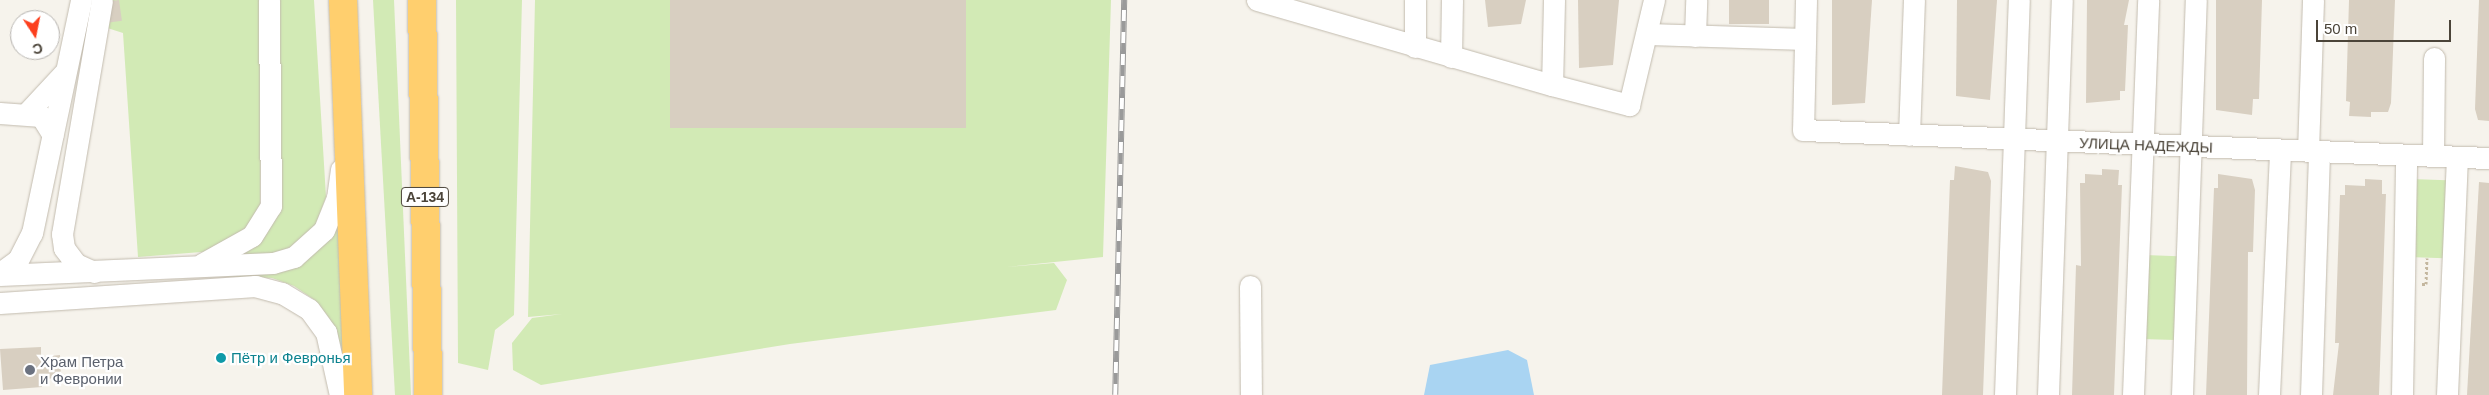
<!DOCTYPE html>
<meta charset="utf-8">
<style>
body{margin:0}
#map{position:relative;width:2489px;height:395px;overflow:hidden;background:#f6f3ec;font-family:Arial,sans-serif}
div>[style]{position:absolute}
.green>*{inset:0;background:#d2eab5;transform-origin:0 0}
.water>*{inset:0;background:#a9d4f2}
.building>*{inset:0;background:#d8cfc1;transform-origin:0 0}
.path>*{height:3px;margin-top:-1.5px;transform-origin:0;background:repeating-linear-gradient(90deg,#c4b79f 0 2.5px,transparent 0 5px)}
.roads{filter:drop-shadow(0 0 1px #c2bbae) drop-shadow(0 0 1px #c2bbae)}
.minor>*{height:21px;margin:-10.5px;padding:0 10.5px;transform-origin:10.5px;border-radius:10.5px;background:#fff}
.highway>*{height:28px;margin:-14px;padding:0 14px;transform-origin:14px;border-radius:14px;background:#ffcf6e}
.rail>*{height:5.5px;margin-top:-2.75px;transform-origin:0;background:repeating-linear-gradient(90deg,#fff 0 11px,#9a9a9a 0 22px);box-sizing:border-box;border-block:1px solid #9a9a9a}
.dots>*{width:14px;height:14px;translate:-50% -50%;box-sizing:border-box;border:2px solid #fff;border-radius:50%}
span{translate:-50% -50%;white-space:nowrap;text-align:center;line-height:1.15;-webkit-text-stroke:4.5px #fff;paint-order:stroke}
.shield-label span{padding:1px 4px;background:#fff;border:1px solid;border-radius:4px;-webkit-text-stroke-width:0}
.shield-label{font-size:14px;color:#4b4439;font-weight:700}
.street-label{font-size:15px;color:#4b4439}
.culture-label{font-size:15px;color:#0d838f}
.left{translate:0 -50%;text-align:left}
.worship-label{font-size:15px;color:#5b616d}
.north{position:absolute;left:10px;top:10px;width:50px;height:50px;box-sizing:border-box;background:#fff;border:1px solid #b7b4b0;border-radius:50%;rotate:169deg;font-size:14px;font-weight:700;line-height:20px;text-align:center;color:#4b4439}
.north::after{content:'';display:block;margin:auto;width:18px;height:22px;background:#fc3f1d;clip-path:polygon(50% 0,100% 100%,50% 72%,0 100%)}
.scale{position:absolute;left:2316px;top:20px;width:135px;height:22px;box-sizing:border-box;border:2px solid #4b4439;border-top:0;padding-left:6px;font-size:15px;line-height:18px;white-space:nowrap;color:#4b4439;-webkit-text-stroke:4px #fff;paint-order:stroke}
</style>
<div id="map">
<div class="green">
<i style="clip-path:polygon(106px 0,262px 0,260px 217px,214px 251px,138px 257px,123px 33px,101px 26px)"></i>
<i style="clip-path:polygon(279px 0,314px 0,326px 197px,314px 229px,285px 254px,228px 260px,280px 191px)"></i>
<i style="clip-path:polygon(373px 0,394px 0,411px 395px,395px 395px)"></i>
<i style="clip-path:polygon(456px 0,522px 0,514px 315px,495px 330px,488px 370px,458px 363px)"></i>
<i style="clip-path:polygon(535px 0,1111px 0,1103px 257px,1006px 267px,1054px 263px,1067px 280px,1056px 310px,790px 344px,541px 385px,513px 370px,512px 343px,532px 318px,562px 314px,528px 317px)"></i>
<i style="left:2411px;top:179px;width:36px;height:78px;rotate:2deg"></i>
<i style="clip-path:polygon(337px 207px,347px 359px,329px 318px,316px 301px,294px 286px,272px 278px,219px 276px,270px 271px)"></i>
<i style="left:2145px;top:255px;width:33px;height:84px;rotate:2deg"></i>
</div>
<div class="water">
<i style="clip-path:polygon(1508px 350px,1527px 360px,1534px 395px,1424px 395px,1430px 365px)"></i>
</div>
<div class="building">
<i style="left:119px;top:0;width:21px;height:13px;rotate:82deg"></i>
<i style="left:670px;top:0;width:296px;height:128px"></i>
<i style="clip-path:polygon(1485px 0,1526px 0,1521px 24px,1488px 27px)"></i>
<i style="clip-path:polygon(1578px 0,1619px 0,1613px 65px,1579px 68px)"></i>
<i style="left:1729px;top:0;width:40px;height:24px"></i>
<i style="clip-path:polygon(1832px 0,1872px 0,1865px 103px,1832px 105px)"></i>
<i style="clip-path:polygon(1957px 0,1997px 0,1990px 100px,1956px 96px)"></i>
<i style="clip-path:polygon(2087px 0,2129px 0,2124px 25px,2128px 25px,2125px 91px,2120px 91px,2120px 100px,2086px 103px)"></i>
<i style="clip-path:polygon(2216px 0,2262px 0,2259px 99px,2253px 99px,2252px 115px,2216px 110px)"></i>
<i style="clip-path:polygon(2349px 0,2395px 0,2391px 103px,2388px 112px,2371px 112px,2371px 117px,2349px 116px,2350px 102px,2346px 101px)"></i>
<i style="clip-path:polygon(2479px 0,2489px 0,2489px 121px,2478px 120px,2475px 109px)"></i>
<i style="clip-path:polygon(1955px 166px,1988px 172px,1991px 181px,1983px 395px,1942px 395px,1950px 180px,1954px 180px)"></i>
<i style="clip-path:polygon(2102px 169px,2119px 170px,2118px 185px,2122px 185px,2114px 395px,2072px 395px,2076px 265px,2081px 266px,2080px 183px,2085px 183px,2085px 174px,2102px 175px)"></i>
<i style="clip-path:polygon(2218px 174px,2252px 179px,2255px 190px,2253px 252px,2248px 252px,2247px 395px,2206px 395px,2214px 188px,2218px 188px)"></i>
<i style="clip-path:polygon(2365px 179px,2382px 180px,2382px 194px,2386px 194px,2379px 395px,2333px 395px,2339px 343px,2335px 343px,2340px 195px,2345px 195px,2345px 185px,2365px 186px)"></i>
<i style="clip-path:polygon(2479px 182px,2489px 183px,2489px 395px,2467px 395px)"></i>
<i style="clip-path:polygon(41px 347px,41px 357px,60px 355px,61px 378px,42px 379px,42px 387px,3px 390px,0 349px)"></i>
</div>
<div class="path">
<i style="left:2422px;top:284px;width:4px"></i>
<i style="left:2426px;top:284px;width:26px;rotate:-88deg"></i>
</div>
<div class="roads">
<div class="minor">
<i style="left:1257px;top:0;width:307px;rotate:16.1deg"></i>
<i style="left:1554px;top:0;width:85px;rotate:91.3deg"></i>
<i style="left:1552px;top:85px;width:80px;rotate:14.6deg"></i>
<i style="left:1629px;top:105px;width:108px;rotate:-76.6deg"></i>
<i style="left:1806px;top:0;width:130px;rotate:91.3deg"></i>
<i style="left:1803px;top:130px;width:687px;rotate:2.34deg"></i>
<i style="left:1648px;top:34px;width:157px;rotate:1.8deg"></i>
<i style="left:1695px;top:36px;width:36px;rotate:-88deg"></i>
<i style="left:1415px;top:47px;width:47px;rotate:-90deg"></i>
<i style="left:1451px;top:57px;width:57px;rotate:-89deg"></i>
<i style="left:28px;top:112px;width:54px;rotate:-47.2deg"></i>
<i style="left:0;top:113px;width:41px;rotate:4.2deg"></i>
<i style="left:41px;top:116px;width:22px;rotate:58deg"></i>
<i style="left:1909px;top:135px;width:135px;rotate:-87.9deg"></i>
<i style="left:2308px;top:151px;width:151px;rotate:-88.1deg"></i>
<i style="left:2433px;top:156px;width:98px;rotate:-89.4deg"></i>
<i style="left:202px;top:264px;width:57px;rotate:-29.2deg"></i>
<i style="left:252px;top:236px;width:36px;rotate:-58deg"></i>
<i style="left:271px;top:206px;width:206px;rotate:-90.6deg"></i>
<i style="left:94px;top:272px;width:20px;rotate:-156deg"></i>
<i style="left:76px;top:264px;width:20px;rotate:-127deg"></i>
<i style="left:64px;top:248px;width:14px;rotate:-98deg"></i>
<i style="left:62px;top:234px;width:237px;rotate:-80.3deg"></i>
<i style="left:0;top:273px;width:22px;rotate:-36deg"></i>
<i style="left:18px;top:260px;width:30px;rotate:-63deg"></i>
<i style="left:32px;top:233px;width:238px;rotate:-78.1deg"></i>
<i style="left:0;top:275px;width:273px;rotate:-2.5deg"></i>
<i style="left:273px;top:263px;width:22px;rotate:-16deg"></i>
<i style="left:294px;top:257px;width:40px;rotate:-42deg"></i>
<i style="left:324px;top:230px;width:35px;rotate:-68deg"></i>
<i style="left:337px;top:198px;width:29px;rotate:-82deg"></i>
<i style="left:1250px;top:286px;width:109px;rotate:89.5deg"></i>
<i style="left:0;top:303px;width:256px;rotate:-3.8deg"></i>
<i style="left:255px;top:286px;width:28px;rotate:15deg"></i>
<i style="left:282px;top:293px;width:31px;rotate:31deg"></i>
<i style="left:309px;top:309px;width:29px;rotate:54deg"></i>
<i style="left:326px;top:332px;width:65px;rotate:77.5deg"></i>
<i style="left:2005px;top:395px;width:395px;rotate:-88deg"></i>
<i style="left:2048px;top:395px;width:395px;rotate:-88deg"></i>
<i style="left:2133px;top:395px;width:395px;rotate:-87.8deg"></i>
<i style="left:2182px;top:395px;width:395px;rotate:-88deg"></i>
<i style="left:2269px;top:395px;width:245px;rotate:-87.4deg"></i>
<i style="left:2311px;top:395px;width:243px;rotate:-88.1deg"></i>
<i style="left:2402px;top:395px;width:240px;rotate:-89deg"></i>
<i style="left:2447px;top:395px;width:238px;rotate:-87.6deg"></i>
</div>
<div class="highway">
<i style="left:343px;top:0;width:395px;rotate:87.8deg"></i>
<i style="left:422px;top:0;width:395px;rotate:89.1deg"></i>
</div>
</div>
<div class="rail">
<i style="left:1115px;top:395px;width:395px;rotate:-88.7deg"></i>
</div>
<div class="dots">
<i style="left:221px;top:358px;background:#0f9aa8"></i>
<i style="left:30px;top:370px;background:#6b7280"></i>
</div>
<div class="shield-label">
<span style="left:425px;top:197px">А-134</span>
</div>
<div class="street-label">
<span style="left:2146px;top:145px;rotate:2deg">УЛИЦА НАДЕЖДЫ</span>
</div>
<div class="culture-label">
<span class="left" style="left:231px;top:358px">Пётр и Февронья</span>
</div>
<div class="worship-label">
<span class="left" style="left:40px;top:370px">Храм Петра<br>и Февронии</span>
</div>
<div class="north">С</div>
<div class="scale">50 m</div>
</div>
